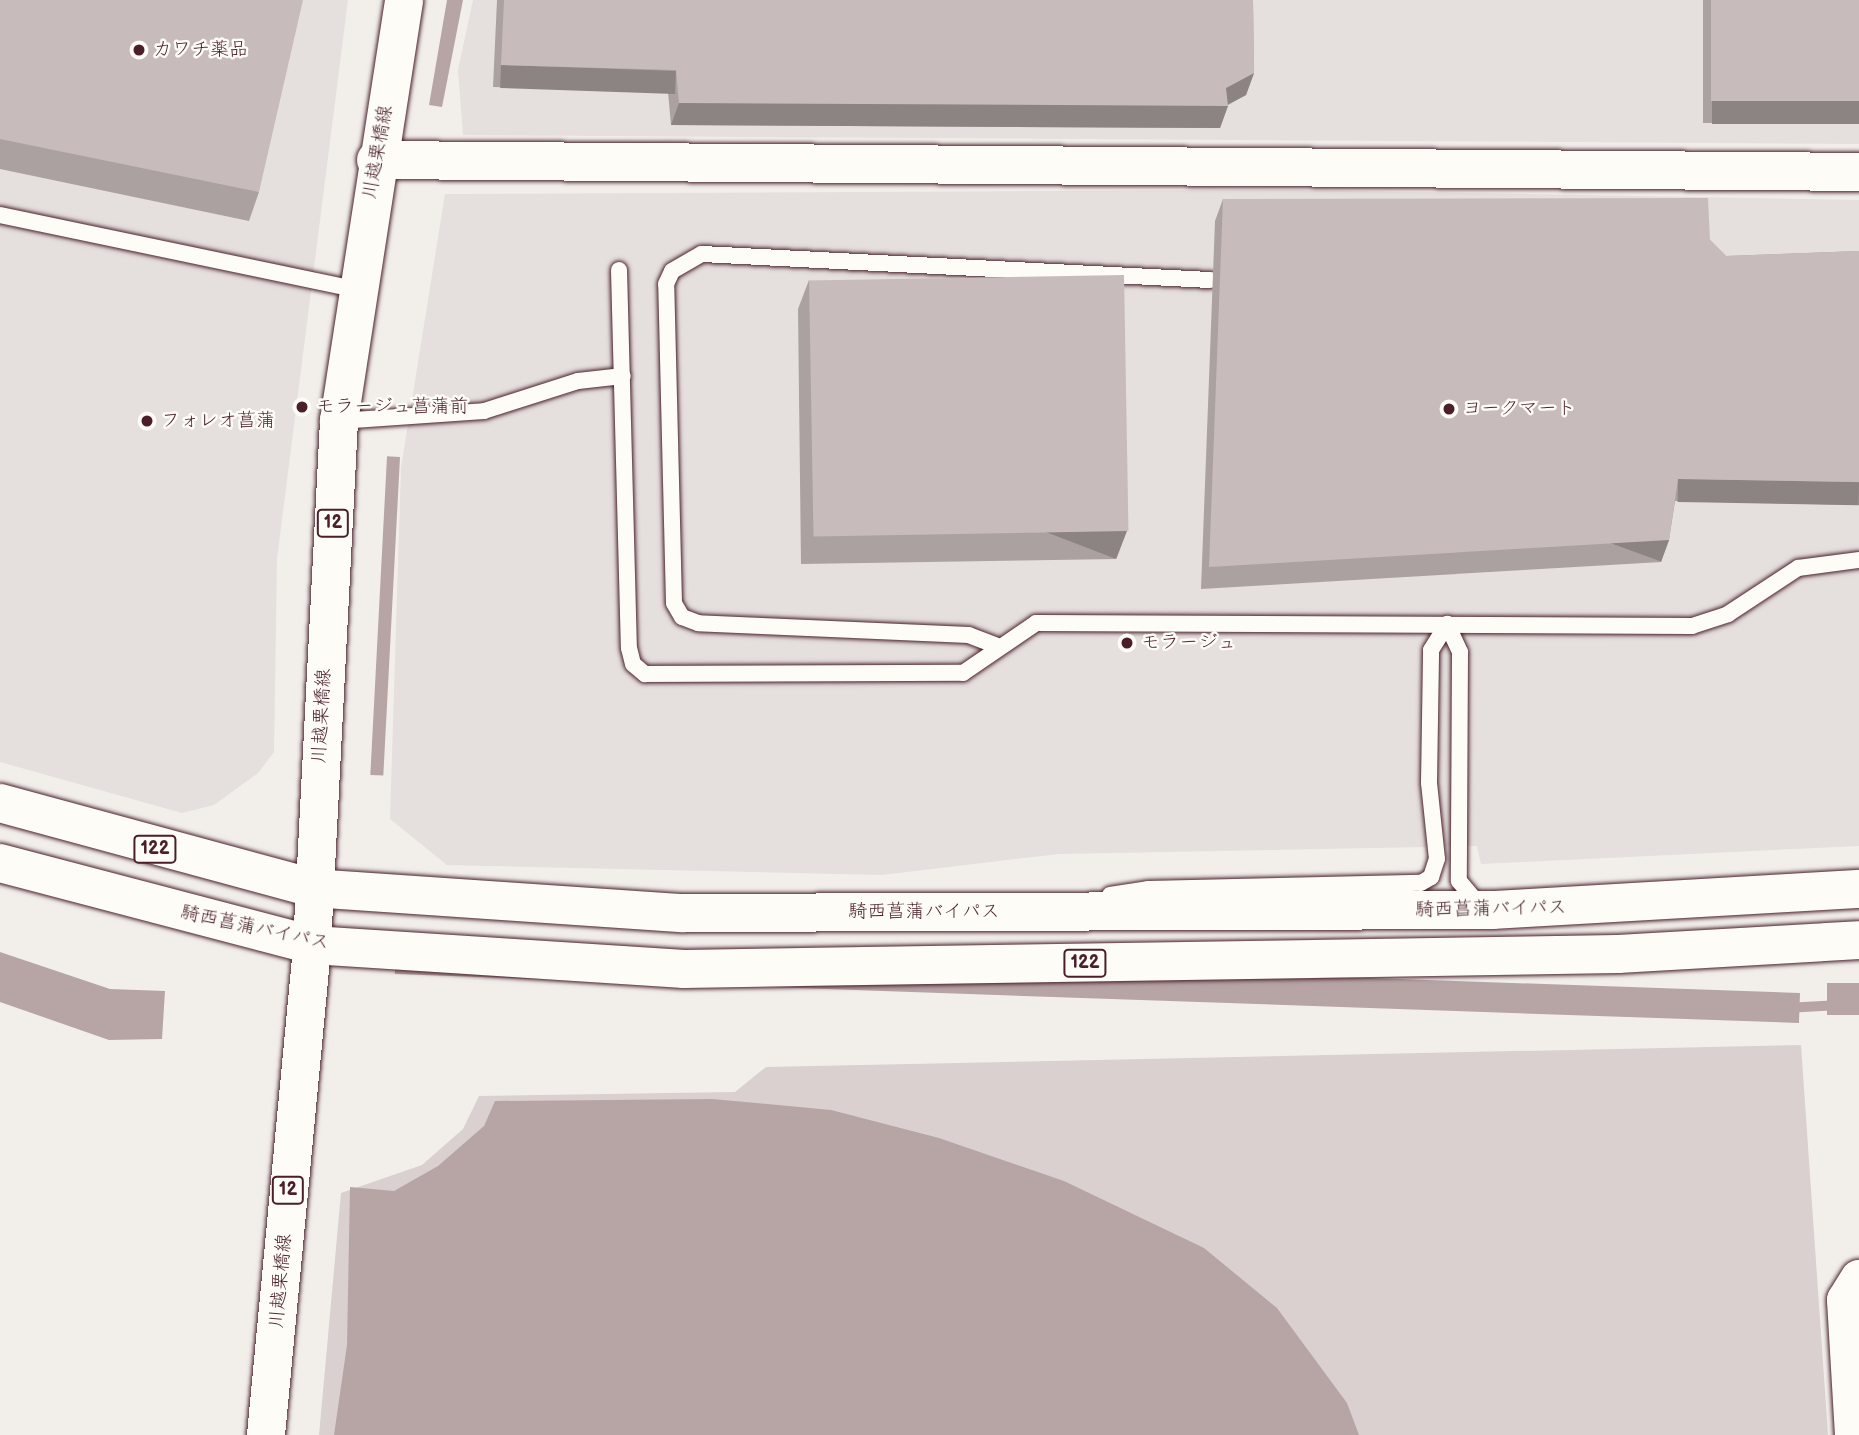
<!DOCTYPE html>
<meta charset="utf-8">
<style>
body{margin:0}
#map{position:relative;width:1859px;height:1435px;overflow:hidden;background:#f2efeb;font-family:"Balsamiq Sans","Klee One",sans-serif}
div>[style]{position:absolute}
.built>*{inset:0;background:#e5dfdd}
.green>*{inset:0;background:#d9d0cf}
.water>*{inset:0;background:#b7a5a6;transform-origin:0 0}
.stream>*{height:10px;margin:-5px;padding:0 5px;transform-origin:5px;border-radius:5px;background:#b7a5a6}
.roads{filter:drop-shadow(0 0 2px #4a1f2b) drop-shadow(0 0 2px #4a1f2b)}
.service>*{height:16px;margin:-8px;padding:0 8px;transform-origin:8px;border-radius:8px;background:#fdfcf7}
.tertiary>*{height:38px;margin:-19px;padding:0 19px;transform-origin:19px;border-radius:19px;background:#fdfcf7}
.primary>*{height:38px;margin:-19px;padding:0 19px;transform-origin:19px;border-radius:19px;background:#fdfcf7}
.trunk>*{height:38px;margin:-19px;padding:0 19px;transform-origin:19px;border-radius:19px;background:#fdfcf7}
.wall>*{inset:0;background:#aca1a1;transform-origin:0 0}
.shaded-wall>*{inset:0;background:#8c8383;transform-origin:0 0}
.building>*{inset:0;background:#c8bbbb;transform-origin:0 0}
.dots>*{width:19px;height:19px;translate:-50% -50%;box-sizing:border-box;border:4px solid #fdfcf7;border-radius:50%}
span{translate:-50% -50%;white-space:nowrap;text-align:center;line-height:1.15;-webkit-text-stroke:5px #fdfcf7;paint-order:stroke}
.shield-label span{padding:2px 5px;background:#fdfcf7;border:2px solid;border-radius:5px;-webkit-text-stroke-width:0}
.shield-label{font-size:18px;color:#4a1f2b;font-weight:700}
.poi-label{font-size:19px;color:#4a1f2b}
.left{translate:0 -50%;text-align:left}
.street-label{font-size:19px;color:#4a1f2b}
</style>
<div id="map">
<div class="built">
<i style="clip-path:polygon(0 0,348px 0,277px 559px,274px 752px,258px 773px,214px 805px,182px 813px,0 762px)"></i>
<i style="clip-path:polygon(473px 0,1859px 0,1859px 144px,463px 135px,458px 70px)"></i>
<i style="clip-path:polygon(1295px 190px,1859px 200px,1859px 846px,1481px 864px,1477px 846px,1059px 854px,882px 875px,447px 865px,390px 819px,401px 468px,445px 194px)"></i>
</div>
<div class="green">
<i style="clip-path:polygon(1801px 1045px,1828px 1435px,319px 1435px,341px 1193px,422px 1165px,463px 1129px,479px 1096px,735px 1092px,766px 1067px)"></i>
</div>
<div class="water">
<i style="clip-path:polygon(447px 0,463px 0,442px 107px,429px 105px)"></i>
<i style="left:400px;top:457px;width:319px;height:13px;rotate:93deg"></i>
<i style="clip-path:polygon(0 952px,110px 989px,165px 991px,162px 1039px,109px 1040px,0 1002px)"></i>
<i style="left:1859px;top:983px;width:32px;height:32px;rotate:90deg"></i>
<i style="left:1800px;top:993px;width:30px;height:1405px;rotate:92deg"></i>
<i style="clip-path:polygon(712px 1099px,831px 1110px,939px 1138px,1064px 1181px,1204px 1248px,1277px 1308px,1347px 1403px,1359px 1435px,334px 1435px,347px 1345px,350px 1187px,394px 1191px,438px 1166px,484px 1126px,495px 1101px)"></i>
</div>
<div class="stream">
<i style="left:1785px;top:1008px;width:74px;rotate:-3.1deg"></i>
</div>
<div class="roads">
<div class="service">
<i style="left:0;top:215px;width:363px;rotate:11.8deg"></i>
<i style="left:619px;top:270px;width:378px;rotate:88.5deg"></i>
<i style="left:629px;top:648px;width:16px;rotate:76deg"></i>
<i style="left:633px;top:664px;width:16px;rotate:40deg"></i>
<i style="left:645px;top:674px;width:318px;rotate:-0.2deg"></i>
<i style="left:963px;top:673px;width:88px;rotate:-34.4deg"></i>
<i style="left:1036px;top:623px;width:656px;rotate:0.26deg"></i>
<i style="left:1692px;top:626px;width:38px;rotate:-18deg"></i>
<i style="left:1728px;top:614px;width:84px;rotate:-33.3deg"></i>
<i style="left:1798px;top:568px;width:62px;rotate:-7.5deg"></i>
<i style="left:339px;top:421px;width:145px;rotate:-3.9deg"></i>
<i style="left:484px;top:411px;width:99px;rotate:-17.7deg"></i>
<i style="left:578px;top:381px;width:45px;rotate:-6.3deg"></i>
<i style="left:1447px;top:624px;width:31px;rotate:65deg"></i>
<i style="left:1460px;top:652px;width:229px;rotate:90.3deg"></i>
<i style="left:1459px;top:881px;width:30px;rotate:50deg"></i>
<i style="left:1000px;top:647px;width:33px;rotate:-159deg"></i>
<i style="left:969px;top:635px;width:271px;rotate:-177.5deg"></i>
<i style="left:698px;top:623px;width:17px;rotate:-159deg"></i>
<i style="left:682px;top:617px;width:16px;rotate:-120deg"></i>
<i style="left:674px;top:603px;width:319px;rotate:-91.4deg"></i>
<i style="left:666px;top:284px;width:14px;rotate:-65deg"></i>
<i style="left:672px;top:271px;width:34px;rotate:-30deg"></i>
<i style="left:702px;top:254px;width:509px;rotate:2.93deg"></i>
<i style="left:1110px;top:895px;width:38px;rotate:-9deg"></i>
<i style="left:1148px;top:889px;width:273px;rotate:-1.3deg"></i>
<i style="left:1421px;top:883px;width:12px;rotate:-31deg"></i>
<i style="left:1431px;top:877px;width:19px;rotate:-72deg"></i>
<i style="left:1437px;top:859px;width:76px;rotate:-96deg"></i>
<i style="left:1429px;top:783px;width:133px;rotate:-89.1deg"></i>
<i style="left:1431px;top:650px;width:31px;rotate:-58deg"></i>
</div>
<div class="tertiary">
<i style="left:376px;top:160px;width:1483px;rotate:0.46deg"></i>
<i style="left:1854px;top:1435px;width:135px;rotate:-93.4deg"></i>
<i style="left:1846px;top:1300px;width:25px;rotate:-58deg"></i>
</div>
<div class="primary">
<i style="left:266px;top:1435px;width:492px;rotate:-84.6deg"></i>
<i style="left:312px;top:945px;width:525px;rotate:-87.05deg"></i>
<i style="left:339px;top:421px;width:426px;rotate:-81.2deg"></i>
</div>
<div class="trunk">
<i style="left:0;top:803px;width:323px;rotate:15.2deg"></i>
<i style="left:312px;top:888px;width:371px;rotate:3.9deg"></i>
<i style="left:682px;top:913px;width:811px;rotate:-0.21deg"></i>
<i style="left:1493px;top:910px;width:367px;rotate:-3.3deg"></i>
<i style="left:0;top:863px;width:323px;rotate:14.7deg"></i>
<i style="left:312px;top:945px;width:373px;rotate:3.7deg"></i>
<i style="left:684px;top:969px;width:934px;rotate:-0.92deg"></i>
<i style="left:1618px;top:954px;width:241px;rotate:-3.3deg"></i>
</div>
</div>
<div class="wall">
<i style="clip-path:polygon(0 0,259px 192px,249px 221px,0 169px)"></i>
<i style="clip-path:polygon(497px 0,1253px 0,1254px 73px,1246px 95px,1228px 105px,1220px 128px,671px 125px,668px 92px,493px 87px)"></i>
<i style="left:1703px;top:0;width:156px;height:123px"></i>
<i style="clip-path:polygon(1223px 199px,1710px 240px,1726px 256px,1859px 251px,1859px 505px,1675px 501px,1669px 540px,1661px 562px,1201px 589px,1215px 221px)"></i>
<i style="clip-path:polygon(809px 280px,1116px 559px,801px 564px,798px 309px)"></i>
</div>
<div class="shaded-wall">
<i style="left:501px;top:65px;width:175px;height:23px;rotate:2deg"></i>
<i style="clip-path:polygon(1254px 73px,1246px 95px,1225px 106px,1228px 106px,1220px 128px,671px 125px,679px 103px,1226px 88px)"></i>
<i style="left:1712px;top:101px;width:147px;height:23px"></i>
<i style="left:1678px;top:479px;width:181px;height:23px;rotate:1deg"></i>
<i style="left:1127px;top:531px;width:30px;height:316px;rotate:111deg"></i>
<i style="left:1669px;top:540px;width:23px;height:461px;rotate:110deg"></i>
</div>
<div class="building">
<i style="clip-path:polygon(0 0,303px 0,259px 192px,0 139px)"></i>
<i style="clip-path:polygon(504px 0,1253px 0,1254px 73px,1226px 88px,1228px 106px,679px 103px,676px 70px,501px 65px)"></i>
<i style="left:1711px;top:0;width:148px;height:101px"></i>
<i style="clip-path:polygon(1708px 198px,1710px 240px,1726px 256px,1859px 251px,1859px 482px,1678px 479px,1669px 540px,1209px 567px,1223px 199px)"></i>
<i style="left:1124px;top:275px;width:256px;height:315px;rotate:89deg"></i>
</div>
<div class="dots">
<i style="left:139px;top:50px;background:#4a1f2b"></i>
<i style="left:302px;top:407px;background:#4a1f2b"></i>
<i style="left:1449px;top:409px;background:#4a1f2b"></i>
<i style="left:147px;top:421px;background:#4a1f2b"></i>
<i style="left:1127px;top:643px;background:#4a1f2b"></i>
</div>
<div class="shield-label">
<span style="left:333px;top:523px">12</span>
<span style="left:155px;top:849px">122</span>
<span style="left:1085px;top:963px">122</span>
<span style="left:288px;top:1190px">12</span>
</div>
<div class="poi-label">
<span class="left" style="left:153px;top:50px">カワチ薬品</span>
<span class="left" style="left:316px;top:407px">モラージュ菖蒲前</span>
<span class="left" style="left:1463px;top:409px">ヨークマート</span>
<span class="left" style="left:161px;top:421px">フォレオ菖蒲</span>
<span class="left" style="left:1141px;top:643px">モラージュ</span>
</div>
<div class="street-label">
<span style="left:378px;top:152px;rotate:-80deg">川越栗橋線</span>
<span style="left:322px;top:716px;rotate:-87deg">川越栗橋線</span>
<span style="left:1491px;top:909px;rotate:-1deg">騎西菖蒲バイパス</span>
<span style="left:924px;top:912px">騎西菖蒲バイパス</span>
<span style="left:255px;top:928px;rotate:12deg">騎西菖蒲バイパス</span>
<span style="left:281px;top:1281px;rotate:-85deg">川越栗橋線</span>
</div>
</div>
